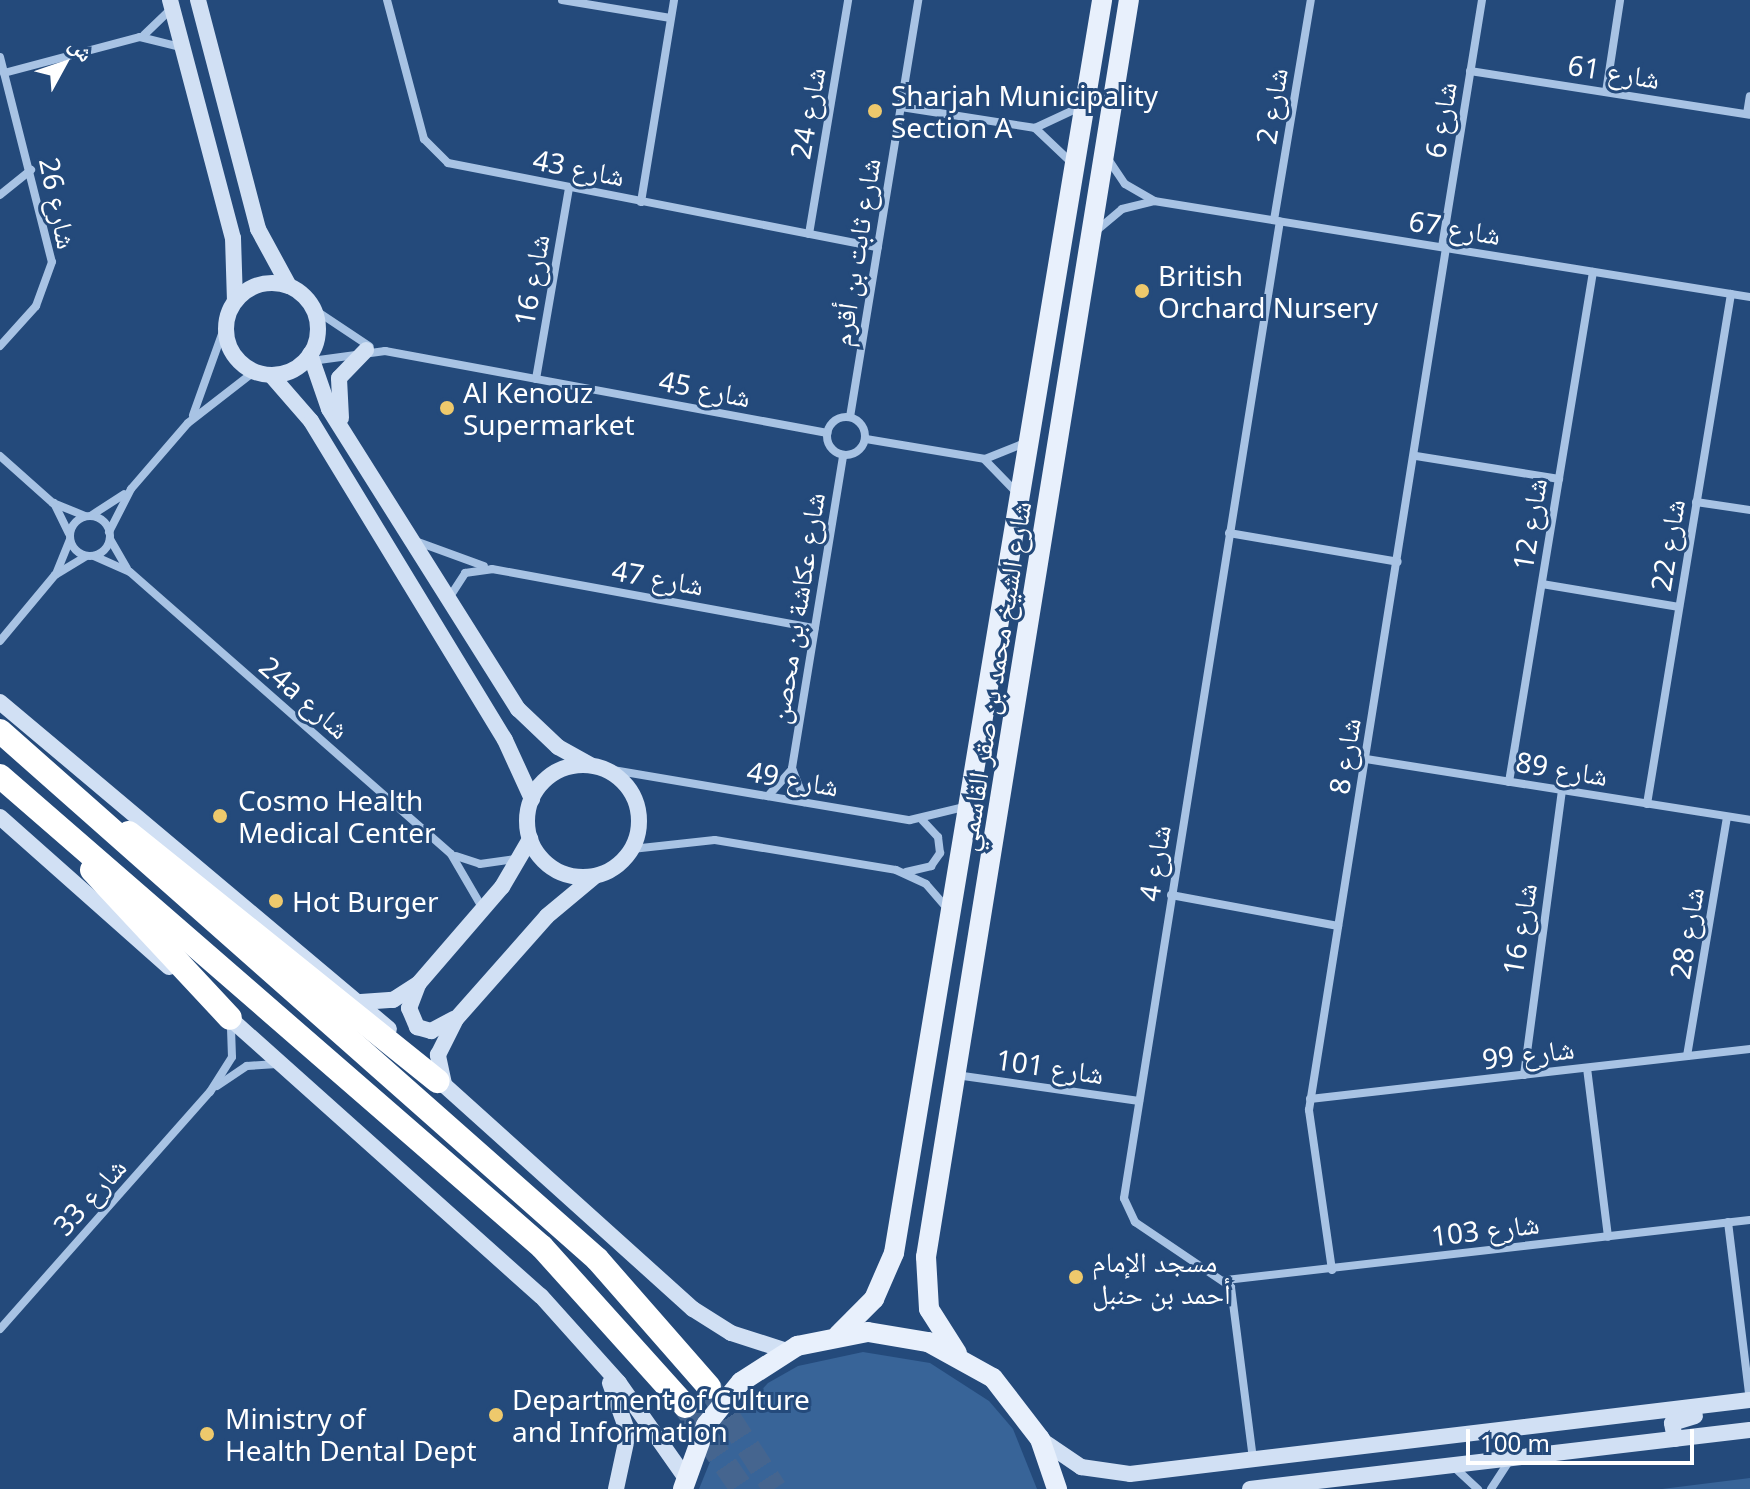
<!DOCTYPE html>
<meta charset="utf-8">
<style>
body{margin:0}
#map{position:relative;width:1750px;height:1489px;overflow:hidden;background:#244a7b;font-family:"Noto Sans","Noto Naskh Arabic",sans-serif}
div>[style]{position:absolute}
.green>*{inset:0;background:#386498}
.highway-tunnel>*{height:24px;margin-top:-12px;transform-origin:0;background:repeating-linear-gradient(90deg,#45658f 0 24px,transparent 0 36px)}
.street>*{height:8px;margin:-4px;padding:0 4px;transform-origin:4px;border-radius:4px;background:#a8c3e4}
.street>.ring{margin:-4px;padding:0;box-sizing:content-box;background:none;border:8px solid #a8c3e4;border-radius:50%}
.secondary>*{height:16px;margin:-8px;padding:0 8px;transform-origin:8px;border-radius:8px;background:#d1e0f4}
.secondary>.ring{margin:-8px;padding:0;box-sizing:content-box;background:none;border:16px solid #d1e0f4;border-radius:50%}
.primary>*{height:20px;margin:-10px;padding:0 10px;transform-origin:10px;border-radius:10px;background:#e8f0fc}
.highway>*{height:24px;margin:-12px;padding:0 12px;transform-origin:12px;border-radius:12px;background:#fff}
.dots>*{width:22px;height:22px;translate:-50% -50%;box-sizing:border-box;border:4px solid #244a7b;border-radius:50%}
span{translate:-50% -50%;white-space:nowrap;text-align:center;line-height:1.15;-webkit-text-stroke:6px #244a7b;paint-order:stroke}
.street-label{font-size:28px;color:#fff}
.poi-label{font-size:28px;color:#fff}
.left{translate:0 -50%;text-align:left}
.north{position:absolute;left:24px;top:24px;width:80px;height:80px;-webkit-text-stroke:6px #244a7b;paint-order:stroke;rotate:50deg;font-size:22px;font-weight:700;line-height:32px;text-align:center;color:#fff}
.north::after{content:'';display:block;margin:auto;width:28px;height:36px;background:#fff;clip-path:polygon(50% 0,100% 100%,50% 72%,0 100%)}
.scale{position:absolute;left:1466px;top:1429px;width:228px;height:36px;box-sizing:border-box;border:4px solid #fff;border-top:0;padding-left:10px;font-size:24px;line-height:28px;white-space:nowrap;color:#fff;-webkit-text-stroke:6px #244a7b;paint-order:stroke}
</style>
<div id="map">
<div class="green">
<i style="clip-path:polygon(863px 1352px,930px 1363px,989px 1401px,1013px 1429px,1037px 1489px,699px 1489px,722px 1432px,768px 1383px,798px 1366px)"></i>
<i style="clip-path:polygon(1750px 1478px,1750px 1489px,1662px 1489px)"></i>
</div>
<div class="highway-tunnel">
<i style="left:709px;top:1387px;width:121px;rotate:57.1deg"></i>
<i style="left:685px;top:1406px;width:101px;rotate:55.5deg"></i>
</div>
<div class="street">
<i style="left:387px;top:0;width:144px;rotate:75.1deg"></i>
<i style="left:424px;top:139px;width:34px;rotate:45deg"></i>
<i style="left:448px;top:163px;width:438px;rotate:11.1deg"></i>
<i style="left:562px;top:0;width:110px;rotate:9.4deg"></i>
<i style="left:144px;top:35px;width:37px;rotate:-44deg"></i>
<i style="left:0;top:57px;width:211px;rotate:75.8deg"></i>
<i style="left:52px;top:262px;width:47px;rotate:110deg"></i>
<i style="left:36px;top:306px;width:54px;rotate:132deg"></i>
<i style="left:1470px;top:71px;width:283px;rotate:8.9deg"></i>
<i style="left:4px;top:73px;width:141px;rotate:-14.8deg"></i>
<i style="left:140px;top:37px;width:41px;rotate:14deg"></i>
<i style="left:1606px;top:92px;width:93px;rotate:-81.3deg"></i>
<i style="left:901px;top:107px;width:136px;rotate:8.9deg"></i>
<i style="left:1035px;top:128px;width:51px;rotate:43.4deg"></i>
<i style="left:1747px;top:114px;width:18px;rotate:-81deg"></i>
<i style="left:1035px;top:128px;width:50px;rotate:-25deg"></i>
<i style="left:1108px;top:159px;width:30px;rotate:56deg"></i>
<i style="left:1125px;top:184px;width:34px;rotate:30deg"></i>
<i style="left:1154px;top:201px;width:604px;rotate:9.15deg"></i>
<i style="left:0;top:195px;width:40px;rotate:-39deg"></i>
<i style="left:641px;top:202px;width:205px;rotate:-80.7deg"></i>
<i style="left:1274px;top:220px;width:223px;rotate:-80.5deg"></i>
<i style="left:1096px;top:231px;width:34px;rotate:-40deg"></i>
<i style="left:1122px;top:209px;width:32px;rotate:-14deg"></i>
<i style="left:809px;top:234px;width:237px;rotate:-80.5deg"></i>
<i style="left:1442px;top:247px;width:250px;rotate:-80.8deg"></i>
<i style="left:312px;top:308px;width:69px;rotate:33.7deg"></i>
<i style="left:304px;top:362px;width:82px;rotate:-7.7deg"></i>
<i style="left:385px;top:351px;width:450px;rotate:10.5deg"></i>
<i style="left:536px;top:379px;width:194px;rotate:-80.2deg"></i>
<i style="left:193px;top:415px;width:98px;rotate:-70.3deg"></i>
<i class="ring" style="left:827px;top:417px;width:30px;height:30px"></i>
<i style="left:850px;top:417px;width:423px;rotate:-80.7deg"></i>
<i style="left:866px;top:439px;width:121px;rotate:9.5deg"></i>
<i style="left:985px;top:459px;width:43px;rotate:-21.8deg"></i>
<i style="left:0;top:456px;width:71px;rotate:41.6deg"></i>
<i style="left:53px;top:503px;width:35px;rotate:22deg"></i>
<i style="left:1416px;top:456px;width:145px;rotate:9.1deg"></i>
<i style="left:985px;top:460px;width:46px;rotate:45.9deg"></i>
<i style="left:1696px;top:502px;width:55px;rotate:8.4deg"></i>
<i style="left:54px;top:503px;width:34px;rotate:64deg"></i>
<i style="left:92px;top:515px;width:38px;rotate:-33deg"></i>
<i class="ring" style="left:70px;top:516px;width:32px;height:32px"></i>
<i style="left:109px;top:532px;width:48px;rotate:-62.9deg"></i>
<i style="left:131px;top:489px;width:87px;rotate:-49.2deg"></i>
<i style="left:188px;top:423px;width:85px;rotate:-37.8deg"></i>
<i style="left:1229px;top:533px;width:171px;rotate:9.7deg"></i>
<i style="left:110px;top:539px;width:34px;rotate:60deg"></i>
<i style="left:418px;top:542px;width:70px;rotate:20deg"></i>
<i style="left:94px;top:556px;width:39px;rotate:24deg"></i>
<i style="left:130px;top:572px;width:427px;rotate:41.3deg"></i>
<i style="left:451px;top:854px;width:64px;rotate:59.8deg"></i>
<i style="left:56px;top:574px;width:37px;rotate:-68deg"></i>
<i style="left:1542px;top:584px;width:139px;rotate:9.5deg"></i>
<i style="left:449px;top:598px;width:30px;rotate:-57deg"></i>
<i style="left:465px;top:573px;width:27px;rotate:-8deg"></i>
<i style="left:492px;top:569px;width:328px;rotate:10.4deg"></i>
<i style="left:0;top:641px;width:86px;rotate:-50.2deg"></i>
<i style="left:55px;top:575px;width:37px;rotate:-31deg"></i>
<i style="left:1366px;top:759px;width:389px;rotate:9deg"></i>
<i style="left:601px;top:768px;width:313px;rotate:9.6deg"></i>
<i style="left:910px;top:820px;width:56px;rotate:-13.5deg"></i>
<i style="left:1509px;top:782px;width:517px;rotate:-80.65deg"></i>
<i style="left:768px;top:796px;width:36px;rotate:-48deg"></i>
<i style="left:805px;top:802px;width:36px;rotate:-111deg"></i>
<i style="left:792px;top:768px;width:317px;rotate:-80.7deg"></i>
<i style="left:1647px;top:804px;width:517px;rotate:-80.65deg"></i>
<i style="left:632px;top:849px;width:83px;rotate:-6.2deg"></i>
<i style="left:715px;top:840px;width:183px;rotate:9.4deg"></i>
<i style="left:896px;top:870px;width:33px;rotate:25deg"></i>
<i style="left:926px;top:884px;width:30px;rotate:49deg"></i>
<i style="left:456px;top:856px;width:25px;rotate:18deg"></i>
<i style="left:480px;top:864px;width:36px;rotate:-8deg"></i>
<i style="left:906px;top:872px;width:26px;rotate:-13deg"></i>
<i style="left:931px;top:866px;width:16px;rotate:-55deg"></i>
<i style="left:940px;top:853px;width:16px;rotate:-97deg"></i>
<i style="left:938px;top:837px;width:23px;rotate:-133deg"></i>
<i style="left:1171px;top:895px;width:170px;rotate:10.5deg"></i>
<i style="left:1687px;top:1056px;width:242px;rotate:-80.5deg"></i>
<i style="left:1587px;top:1068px;width:170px;rotate:82.9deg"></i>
<i style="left:956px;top:1075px;width:185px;rotate:8.1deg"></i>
<i style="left:1524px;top:1075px;width:287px;rotate:-82.4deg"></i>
<i style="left:217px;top:1086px;width:36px;rotate:-34deg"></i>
<i style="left:247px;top:1066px;width:30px;rotate:-4deg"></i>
<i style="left:1310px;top:1099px;width:443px;rotate:-6.5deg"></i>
<i style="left:1728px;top:1222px;width:179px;rotate:83deg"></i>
<i style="left:1332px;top:1270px;width:162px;rotate:-98.2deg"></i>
<i style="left:1309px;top:1110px;width:873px;rotate:-80.97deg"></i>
<i style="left:1226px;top:1280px;width:527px;rotate:-6.53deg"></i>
<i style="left:0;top:1329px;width:317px;rotate:-48.5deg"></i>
<i style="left:210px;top:1092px;width:41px;rotate:-57.8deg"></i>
<i style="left:232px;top:1057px;width:36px;rotate:-92deg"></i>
<i style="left:1253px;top:1459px;width:173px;rotate:-97.3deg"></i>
<i style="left:1231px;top:1287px;width:116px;rotate:-145.9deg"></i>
<i style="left:1135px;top:1222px;width:26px;rotate:-115deg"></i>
<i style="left:1124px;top:1198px;width:989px;rotate:-80.93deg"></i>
<i style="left:1454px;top:1467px;width:33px;rotate:43deg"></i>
<i style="left:1491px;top:1489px;width:35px;rotate:-57deg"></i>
</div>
<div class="secondary">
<i style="left:170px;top:0;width:246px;rotate:75.2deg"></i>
<i style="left:233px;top:238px;width:63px;rotate:88.2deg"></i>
<i style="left:198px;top:0;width:237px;rotate:75.3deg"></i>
<i style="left:258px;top:229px;width:65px;rotate:61.5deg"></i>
<i class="ring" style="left:226px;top:283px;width:76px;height:76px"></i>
<i style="left:310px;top:354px;width:58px;rotate:70.9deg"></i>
<i style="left:329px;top:409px;width:355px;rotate:57.8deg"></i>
<i style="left:518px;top:709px;width:55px;rotate:43.5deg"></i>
<i style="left:558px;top:747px;width:37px;rotate:29deg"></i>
<i style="left:271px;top:375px;width:61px;rotate:49deg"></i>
<i style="left:311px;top:421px;width:373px;rotate:58.7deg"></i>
<i style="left:505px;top:740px;width:65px;rotate:65.4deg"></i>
<i style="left:341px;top:418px;width:40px;rotate:-92.9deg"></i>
<i style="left:339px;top:378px;width:39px;rotate:-46deg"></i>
<i style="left:0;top:702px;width:508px;rotate:40.05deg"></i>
<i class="ring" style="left:527px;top:765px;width:96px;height:96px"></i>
<i style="left:0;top:817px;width:226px;rotate:41.6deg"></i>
<i style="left:418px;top:985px;width:25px;rotate:111deg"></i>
<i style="left:409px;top:1008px;width:21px;rotate:67deg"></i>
<i style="left:417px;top:1027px;width:15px;rotate:16deg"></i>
<i style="left:431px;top:1031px;width:26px;rotate:-28deg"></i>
<i style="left:361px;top:1002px;width:32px;rotate:-4deg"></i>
<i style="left:393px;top:1000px;width:31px;rotate:-33deg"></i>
<i style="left:419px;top:983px;width:127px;rotate:-49.2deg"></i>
<i style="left:502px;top:887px;width:56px;rotate:-59.7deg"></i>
<i style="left:224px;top:1013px;width:425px;rotate:41.8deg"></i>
<i style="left:541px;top:1296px;width:117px;rotate:48.1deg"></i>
<i style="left:619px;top:1383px;width:115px;rotate:54.9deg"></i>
<i style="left:433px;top:1075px;width:350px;rotate:42deg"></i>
<i style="left:693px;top:1309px;width:45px;rotate:32.3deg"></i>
<i style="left:731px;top:1333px;width:59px;rotate:17.8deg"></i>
<i style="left:444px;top:1084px;width:30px;rotate:-102deg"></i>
<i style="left:438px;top:1055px;width:40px;rotate:-63.4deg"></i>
<i style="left:456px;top:1019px;width:137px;rotate:-48.5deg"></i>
<i style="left:547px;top:916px;width:62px;rotate:-39.8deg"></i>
<i style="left:610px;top:1383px;width:53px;rotate:70.2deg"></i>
<i style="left:628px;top:1433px;width:57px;rotate:102.1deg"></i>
<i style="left:1040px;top:1439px;width:50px;rotate:34.3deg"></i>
<i style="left:1081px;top:1467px;width:49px;rotate:8.1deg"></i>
<i style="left:1130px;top:1474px;width:624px;rotate:-6.81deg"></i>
<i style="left:1675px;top:1439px;width:16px;rotate:-101deg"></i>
<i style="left:1672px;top:1423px;width:24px;rotate:-17deg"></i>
<i style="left:1250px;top:1489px;width:503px;rotate:-6.73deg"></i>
</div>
<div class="primary">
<i style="left:838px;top:1335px;width:51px;rotate:-45deg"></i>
<i style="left:874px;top:1299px;width:50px;rotate:-66.5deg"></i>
<i style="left:894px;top:1253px;width:1270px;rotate:-80.57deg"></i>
<i style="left:957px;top:1353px;width:52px;rotate:-122.5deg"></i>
<i style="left:929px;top:1309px;width:52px;rotate:-93.3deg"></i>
<i style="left:926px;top:1257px;width:1273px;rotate:-80.83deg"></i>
<i style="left:683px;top:1489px;width:68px;rotate:-70.2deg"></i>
<i style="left:706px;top:1425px;width:55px;rotate:-50.9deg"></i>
<i style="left:741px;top:1382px;width:67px;rotate:-32.7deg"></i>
<i style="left:797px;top:1346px;width:72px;rotate:-11.2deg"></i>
<i style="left:868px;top:1332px;width:61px;rotate:9.5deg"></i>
<i style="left:928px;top:1342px;width:74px;rotate:29deg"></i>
<i style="left:993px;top:1378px;width:77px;rotate:52.4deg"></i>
<i style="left:1040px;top:1439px;width:53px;rotate:71.2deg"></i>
</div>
<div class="highway">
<i style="left:0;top:731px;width:797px;rotate:41.49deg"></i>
<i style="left:597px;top:1259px;width:170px;rotate:48.8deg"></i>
<i style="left:0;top:776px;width:718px;rotate:40.99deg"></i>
<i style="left:542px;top:1247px;width:214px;rotate:48deg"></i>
<i style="left:129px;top:833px;width:396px;rotate:38.8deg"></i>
<i style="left:92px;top:870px;width:202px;rotate:47deg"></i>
</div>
<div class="dots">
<i style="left:875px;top:111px;background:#eec96c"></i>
<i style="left:1142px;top:291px;background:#eec96c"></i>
<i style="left:447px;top:408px;background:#eec96c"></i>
<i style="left:220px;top:816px;background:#eec96c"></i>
<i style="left:276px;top:901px;background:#eec96c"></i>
<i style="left:1076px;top:1277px;background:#eec96c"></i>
<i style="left:496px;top:1415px;background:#eec96c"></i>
<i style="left:207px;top:1434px;background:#eec96c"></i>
</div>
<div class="street-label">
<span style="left:1614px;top:71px;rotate:9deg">شارع 61</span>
<span style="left:1271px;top:106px;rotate:-81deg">شارع 2</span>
<span style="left:807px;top:113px;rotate:-80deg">شارع 24</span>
<span style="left:1440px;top:120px;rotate:-81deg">شارع 6</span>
<span style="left:579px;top:167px;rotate:11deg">شارع 43</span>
<span style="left:59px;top:203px;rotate:78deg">شارع 26</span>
<span style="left:1455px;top:227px;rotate:9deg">شارع 67</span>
<span style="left:855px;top:252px;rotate:-81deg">شارع ثابت بن أقرم</span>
<span style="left:531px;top:280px;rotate:-80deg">شارع 16</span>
<span style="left:705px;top:388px;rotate:11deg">شارع 45</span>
<span style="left:1529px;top:524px;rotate:-81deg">شارع 12</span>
<span style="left:1667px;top:545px;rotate:-81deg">شارع 22</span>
<span style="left:658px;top:577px;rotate:10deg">شارع 47</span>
<span style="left:796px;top:608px;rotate:-81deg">شارع عكاشة بن محصن</span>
<span style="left:993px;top:676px;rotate:-81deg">شارع الشيخ محمد بن صقر القاسمي</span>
<span style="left:305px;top:697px;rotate:41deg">24a شارع</span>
<span style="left:1344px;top:756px;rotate:-81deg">شارع 8</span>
<span style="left:1562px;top:768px;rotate:9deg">شارع 89</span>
<span style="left:793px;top:778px;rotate:10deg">شارع 49</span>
<span style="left:1154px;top:863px;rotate:-81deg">شارع 4</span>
<span style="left:1519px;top:929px;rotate:-81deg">شارع 16</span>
<span style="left:1686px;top:933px;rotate:-81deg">شارع 28</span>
<span style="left:1528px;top:1053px;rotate:-7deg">شارع 99</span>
<span style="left:1050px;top:1066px;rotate:8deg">شارع 101</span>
<span style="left:89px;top:1196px;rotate:-48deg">شارع 33</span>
<span style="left:1485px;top:1229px;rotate:-7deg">شارع 103</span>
</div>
<div class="poi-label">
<span class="left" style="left:891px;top:111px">Sharjah Municipality<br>Section A</span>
<span class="left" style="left:1158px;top:291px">British<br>Orchard Nursery</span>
<span class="left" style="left:463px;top:408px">Al Kenouz<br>Supermarket</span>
<span class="left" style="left:238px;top:816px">Cosmo Health<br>Medical Center</span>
<span class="left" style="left:292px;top:901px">Hot Burger</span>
<span class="left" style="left:1092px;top:1277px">مسجد الإمام<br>أحمد بن حنبل</span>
<span class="left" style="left:512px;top:1415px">Department of Culture<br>and Information</span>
<span class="left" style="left:225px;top:1434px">Ministry of<br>Health Dental Dept</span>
</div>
<div class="north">ش</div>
<div class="scale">100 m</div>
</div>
